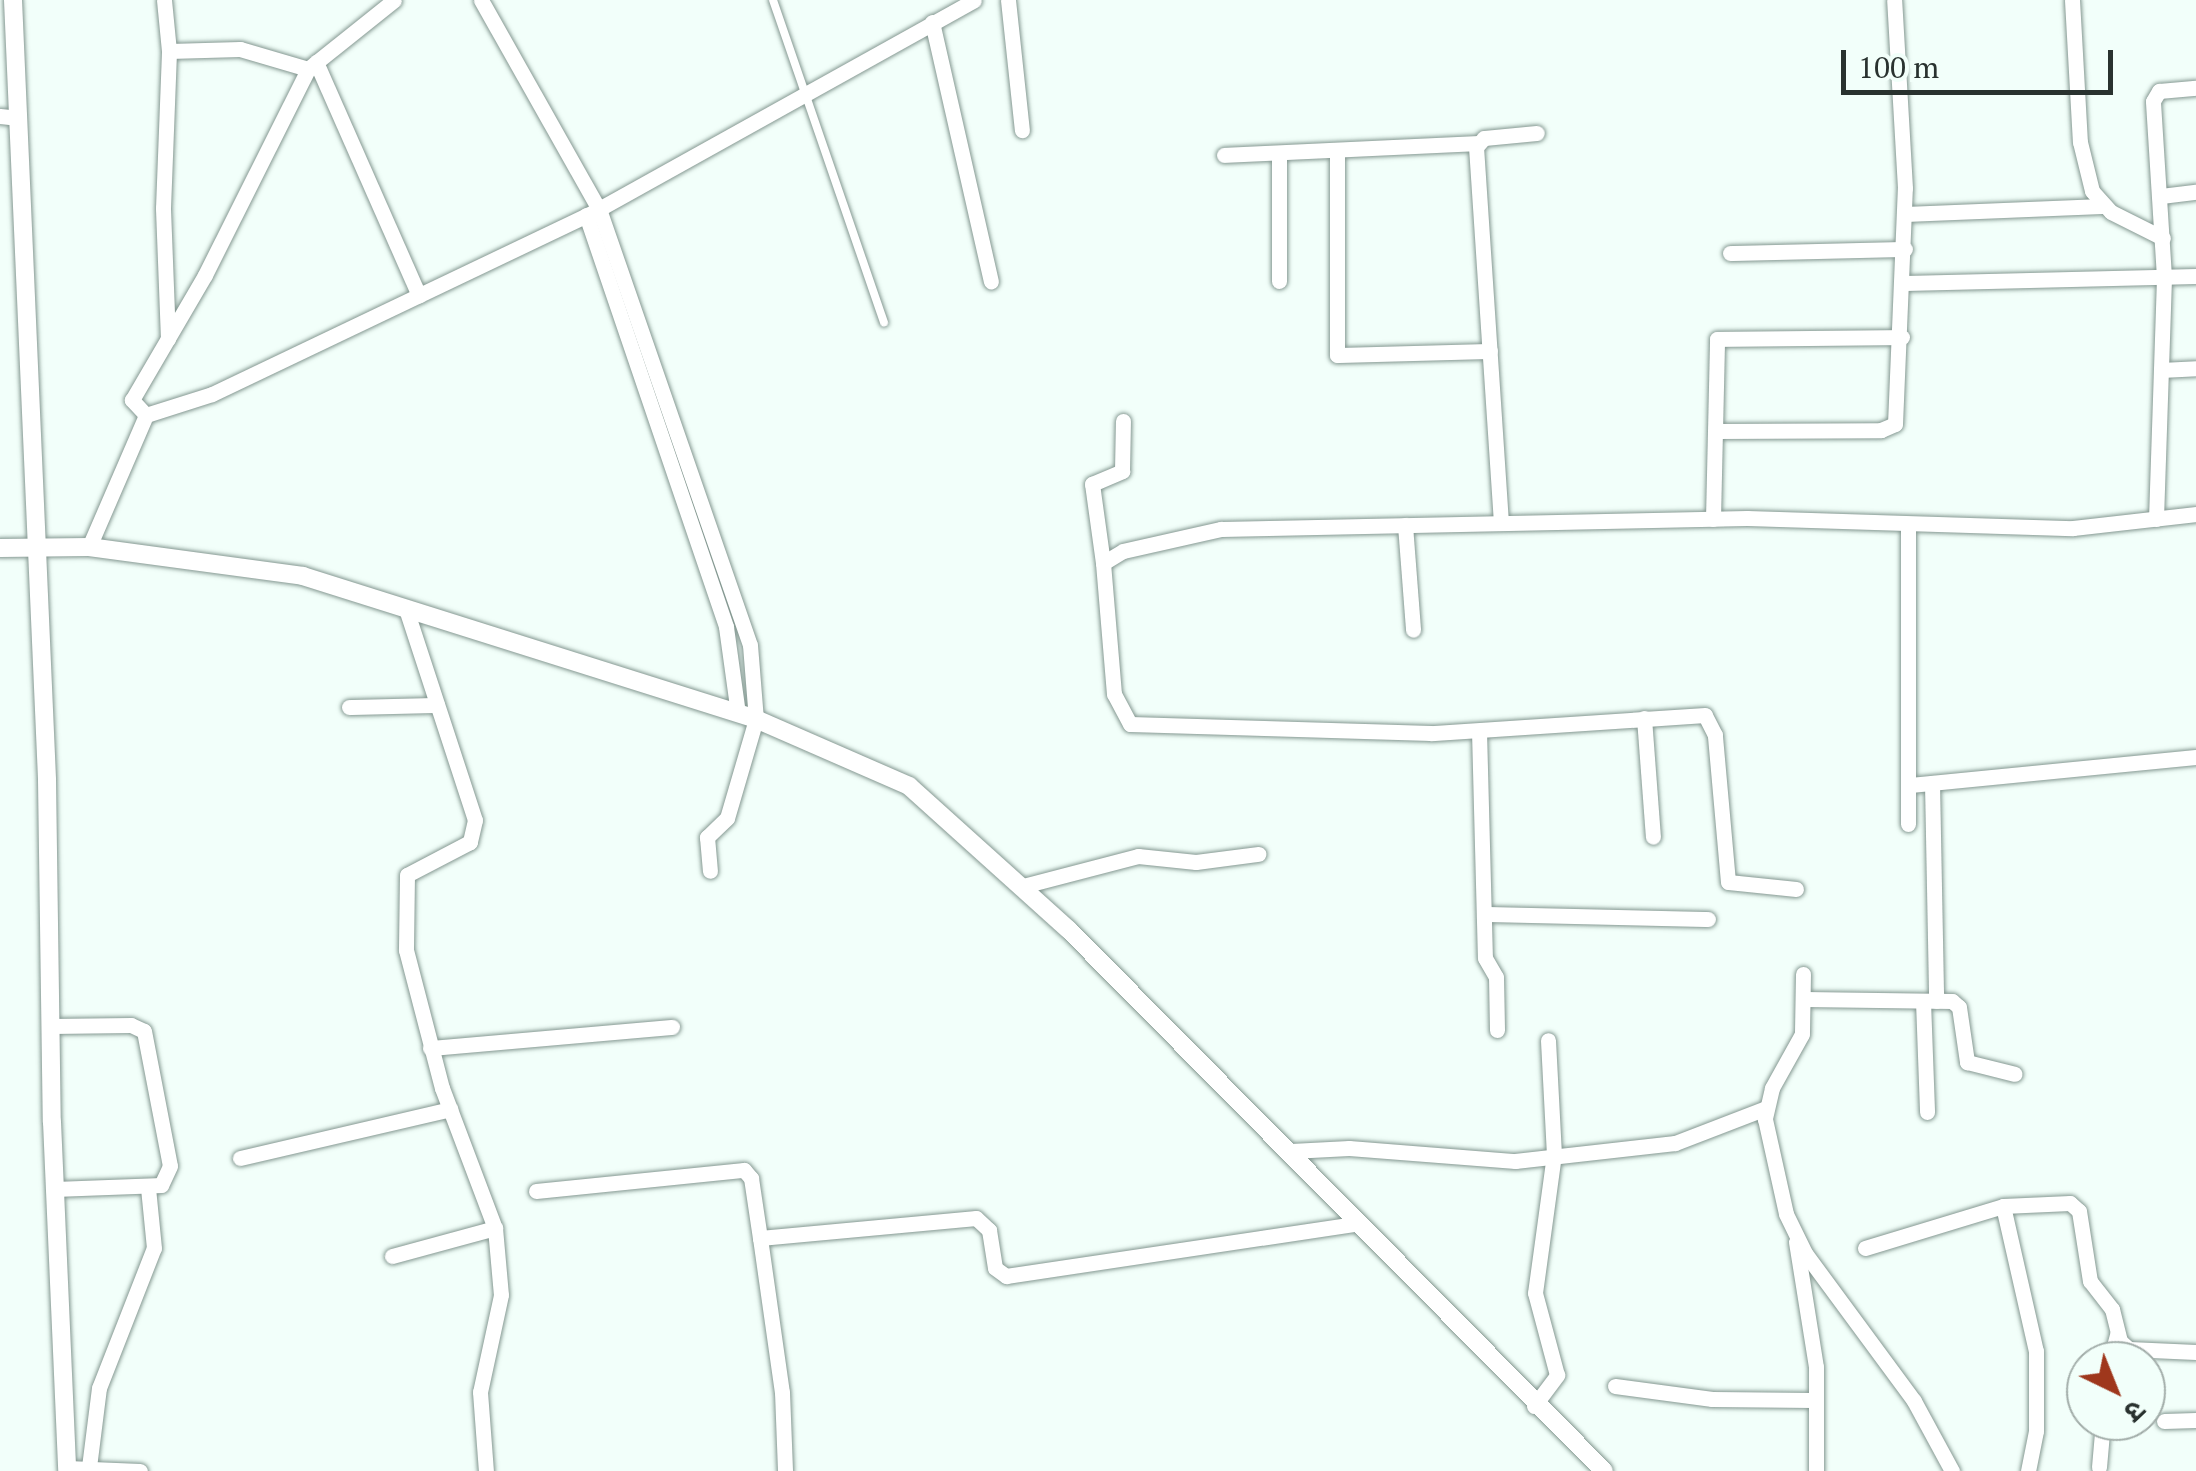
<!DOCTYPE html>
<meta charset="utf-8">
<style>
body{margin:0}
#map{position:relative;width:2196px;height:1471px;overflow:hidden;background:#f2fffa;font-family:"PT Serif","Noto Sans Devanagari",serif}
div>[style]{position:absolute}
.roads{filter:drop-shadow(0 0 2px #849891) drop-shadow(0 0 2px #849891)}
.service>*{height:8px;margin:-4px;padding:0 4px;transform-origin:4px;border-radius:4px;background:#fff}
.minor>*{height:15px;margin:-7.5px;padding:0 7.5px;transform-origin:7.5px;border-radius:7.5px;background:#fff}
.tertiary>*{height:18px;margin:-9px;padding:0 9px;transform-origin:9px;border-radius:9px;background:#fff}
span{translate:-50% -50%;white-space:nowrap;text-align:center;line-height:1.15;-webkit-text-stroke:8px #f2fffa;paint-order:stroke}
.north{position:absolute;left:2066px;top:1341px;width:100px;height:100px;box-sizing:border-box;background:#f2fffa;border:2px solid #a2ada9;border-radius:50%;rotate:137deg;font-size:28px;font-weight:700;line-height:40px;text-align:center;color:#29322f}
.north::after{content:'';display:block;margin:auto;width:35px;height:45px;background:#9f371c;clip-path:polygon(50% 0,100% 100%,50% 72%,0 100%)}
.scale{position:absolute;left:1841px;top:50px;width:272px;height:45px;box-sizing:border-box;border:5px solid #29322f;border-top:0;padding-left:12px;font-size:30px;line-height:35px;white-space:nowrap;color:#29322f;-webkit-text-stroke:8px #f2fffa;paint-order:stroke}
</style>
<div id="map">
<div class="roads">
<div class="service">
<i style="left:773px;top:0;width:341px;rotate:71deg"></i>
</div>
<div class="minor">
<i style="left:164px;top:0;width:51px;rotate:84.4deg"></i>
<i style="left:481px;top:0;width:240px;rotate:60.6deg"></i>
<i style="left:599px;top:209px;width:461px;rotate:70.9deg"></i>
<i style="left:750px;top:645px;width:74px;rotate:85.4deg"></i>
<i style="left:756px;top:719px;width:103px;rotate:106.3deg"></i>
<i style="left:727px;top:818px;width:28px;rotate:136deg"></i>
<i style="left:707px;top:837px;width:34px;rotate:85deg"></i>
<i style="left:1008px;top:0;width:131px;rotate:83.9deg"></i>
<i style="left:2072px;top:0;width:142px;rotate:86.8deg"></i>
<i style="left:2080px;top:142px;width:50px;rotate:76.2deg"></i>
<i style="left:2092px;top:191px;width:28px;rotate:48deg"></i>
<i style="left:2111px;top:212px;width:58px;rotate:26.6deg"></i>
<i style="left:932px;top:22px;width:266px;rotate:77.2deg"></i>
<i style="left:316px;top:62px;width:255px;rotate:66.2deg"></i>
<i style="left:0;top:116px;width:19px;rotate:6deg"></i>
<i style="left:1337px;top:152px;width:203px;rotate:90deg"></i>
<i style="left:1337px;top:355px;width:153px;rotate:-1.5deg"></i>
<i style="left:1224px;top:155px;width:253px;rotate:-2.7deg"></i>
<i style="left:2161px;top:196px;width:35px;rotate:-7deg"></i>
<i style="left:1905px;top:214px;width:197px;rotate:-2.3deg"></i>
<i style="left:586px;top:215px;width:435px;rotate:71.2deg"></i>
<i style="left:726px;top:627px;width:87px;rotate:82.1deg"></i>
<i style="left:1730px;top:253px;width:175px;rotate:-1.3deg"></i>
<i style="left:1279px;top:281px;width:128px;rotate:-90deg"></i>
<i style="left:1905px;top:283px;width:291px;rotate:-1.4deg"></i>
<i style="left:168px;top:339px;width:131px;rotate:-92.2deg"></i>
<i style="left:163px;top:208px;width:157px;rotate:-87.8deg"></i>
<i style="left:169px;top:51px;width:71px;rotate:-1.6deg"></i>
<i style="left:240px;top:49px;width:71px;rotate:16.4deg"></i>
<i style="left:2161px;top:370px;width:35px;rotate:-3deg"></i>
<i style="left:146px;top:415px;width:21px;rotate:-133deg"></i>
<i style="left:132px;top:400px;width:145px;rotate:-59.7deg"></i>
<i style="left:205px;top:275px;width:230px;rotate:-63.4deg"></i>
<i style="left:308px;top:69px;width:110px;rotate:-38.7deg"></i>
<i style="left:1716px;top:431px;width:165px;rotate:-0.3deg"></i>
<i style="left:1881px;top:430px;width:15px;rotate:-23deg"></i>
<i style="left:1895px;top:424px;width:236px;rotate:-87.6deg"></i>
<i style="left:1905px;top:188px;width:188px;rotate:-93.3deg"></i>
<i style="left:1713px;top:519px;width:180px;rotate:-88.7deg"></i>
<i style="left:1717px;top:339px;width:185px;rotate:-0.6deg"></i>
<i style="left:2156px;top:519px;width:242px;rotate:-88.1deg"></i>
<i style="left:2164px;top:277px;width:176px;rotate:-93.6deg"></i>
<i style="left:2153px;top:101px;width:12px;rotate:-59deg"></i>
<i style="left:2159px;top:91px;width:37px;rotate:-5deg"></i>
<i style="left:1501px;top:523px;width:377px;rotate:-93.8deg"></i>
<i style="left:1476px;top:147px;width:12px;rotate:-48deg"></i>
<i style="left:1484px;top:138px;width:53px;rotate:-5.4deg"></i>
<i style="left:1405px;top:525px;width:105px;rotate:85.6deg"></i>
<i style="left:1908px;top:525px;width:299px;rotate:90deg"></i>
<i style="left:89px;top:547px;width:144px;rotate:-66.6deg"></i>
<i style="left:146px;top:415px;width:69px;rotate:-17.7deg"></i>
<i style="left:212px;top:394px;width:429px;rotate:-25.5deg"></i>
<i style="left:599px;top:209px;width:429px;rotate:-29.1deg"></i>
<i style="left:1103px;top:563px;width:80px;rotate:-97.9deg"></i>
<i style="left:1092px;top:484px;width:33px;rotate:-23deg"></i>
<i style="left:1122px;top:471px;width:50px;rotate:-88.9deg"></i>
<i style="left:406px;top:609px;width:222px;rotate:71.9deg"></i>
<i style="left:475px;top:820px;width:23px;rotate:103deg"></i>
<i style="left:470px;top:842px;width:71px;rotate:152.4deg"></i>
<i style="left:407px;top:875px;width:75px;rotate:90.8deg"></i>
<i style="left:406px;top:950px;width:143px;rotate:75.4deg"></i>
<i style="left:442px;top:1088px;width:150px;rotate:69.3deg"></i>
<i style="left:495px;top:1228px;width:67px;rotate:84.9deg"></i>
<i style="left:501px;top:1295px;width:99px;rotate:102.2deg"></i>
<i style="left:480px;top:1392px;width:79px;rotate:85.7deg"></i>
<i style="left:349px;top:707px;width:88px;rotate:-1.3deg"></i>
<i style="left:1644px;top:718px;width:119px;rotate:85.7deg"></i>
<i style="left:1479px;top:731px;width:227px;rotate:88.5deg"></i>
<i style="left:1485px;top:958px;width:22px;rotate:60deg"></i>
<i style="left:1496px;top:977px;width:53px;rotate:88.9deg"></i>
<i style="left:1932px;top:783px;width:218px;rotate:88.9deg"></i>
<i style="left:1910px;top:785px;width:287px;rotate:-5.6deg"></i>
<i style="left:1023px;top:886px;width:119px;rotate:-14.6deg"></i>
<i style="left:1138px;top:856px;width:58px;rotate:5.9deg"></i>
<i style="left:1196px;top:862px;width:63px;rotate:-7.4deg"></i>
<i style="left:1796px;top:889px;width:68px;rotate:-174.1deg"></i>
<i style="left:1728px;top:882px;width:148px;rotate:-95.1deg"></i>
<i style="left:1715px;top:735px;width:22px;rotate:-117deg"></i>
<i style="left:1705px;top:715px;width:275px;rotate:176.2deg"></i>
<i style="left:1431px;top:733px;width:301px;rotate:-178.3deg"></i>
<i style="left:1130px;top:724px;width:34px;rotate:-118deg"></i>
<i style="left:1114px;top:694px;width:131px;rotate:-94.8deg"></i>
<i style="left:1103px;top:563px;width:23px;rotate:-31deg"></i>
<i style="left:1123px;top:551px;width:100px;rotate:-12.7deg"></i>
<i style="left:1221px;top:529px;width:526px;rotate:-1.2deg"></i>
<i style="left:1747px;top:518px;width:326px;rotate:1.8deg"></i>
<i style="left:2073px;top:528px;width:124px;rotate:-6.5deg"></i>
<i style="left:1484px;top:914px;width:224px;rotate:1.3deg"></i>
<i style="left:1803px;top:974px;width:60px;rotate:91deg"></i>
<i style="left:1802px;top:1034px;width:62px;rotate:119.1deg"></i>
<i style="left:1772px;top:1088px;width:32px;rotate:103deg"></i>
<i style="left:1765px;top:1119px;width:97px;rotate:77.5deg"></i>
<i style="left:1786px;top:1214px;width:43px;rotate:64deg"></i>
<i style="left:1805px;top:1253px;width:184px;rotate:53.6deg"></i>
<i style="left:1914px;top:1401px;width:80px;rotate:61.5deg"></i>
<i style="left:1804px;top:999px;width:148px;rotate:0.8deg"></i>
<i style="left:1952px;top:1001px;width:9px;rotate:41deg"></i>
<i style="left:1959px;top:1007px;width:56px;rotate:81.7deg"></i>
<i style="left:1967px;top:1062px;width:49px;rotate:14deg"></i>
<i style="left:1923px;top:1001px;width:111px;rotate:87.9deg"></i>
<i style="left:51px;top:1026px;width:80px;rotate:-0.7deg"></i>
<i style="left:131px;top:1025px;width:14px;rotate:25deg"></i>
<i style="left:144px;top:1031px;width:137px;rotate:79.1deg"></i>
<i style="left:170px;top:1166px;width:21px;rotate:115deg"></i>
<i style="left:161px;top:1185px;width:106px;rotate:177.8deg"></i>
<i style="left:430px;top:1048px;width:243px;rotate:-5deg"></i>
<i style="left:1291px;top:1151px;width:58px;rotate:-3deg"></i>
<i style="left:1349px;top:1148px;width:167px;rotate:4.5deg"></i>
<i style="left:1515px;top:1161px;width:161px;rotate:-6.4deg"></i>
<i style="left:1675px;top:1143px;width:97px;rotate:-21deg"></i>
<i style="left:240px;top:1158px;width:216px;rotate:-13.1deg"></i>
<i style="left:536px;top:1191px;width:209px;rotate:-5.8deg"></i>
<i style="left:744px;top:1170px;width:11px;rotate:49deg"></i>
<i style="left:751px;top:1178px;width:61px;rotate:81.5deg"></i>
<i style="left:760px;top:1238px;width:217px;rotate:-5.3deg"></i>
<i style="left:976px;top:1218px;width:18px;rotate:43deg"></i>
<i style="left:989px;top:1230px;width:38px;rotate:81deg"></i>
<i style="left:995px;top:1268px;width:14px;rotate:36deg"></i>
<i style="left:1006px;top:1276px;width:353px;rotate:-8.5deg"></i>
<i style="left:2003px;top:1206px;width:149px;rotate:77.2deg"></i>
<i style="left:2036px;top:1351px;width:80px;rotate:90deg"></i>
<i style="left:2036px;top:1431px;width:41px;rotate:101.3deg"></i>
<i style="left:760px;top:1238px;width:156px;rotate:81.9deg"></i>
<i style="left:782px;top:1392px;width:79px;rotate:87.8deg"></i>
<i style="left:1796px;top:1242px;width:127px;rotate:80.9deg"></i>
<i style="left:1816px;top:1367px;width:104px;rotate:90deg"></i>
<i style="left:1865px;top:1248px;width:144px;rotate:-16.9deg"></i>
<i style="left:2003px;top:1206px;width:67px;rotate:-2.6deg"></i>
<i style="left:2070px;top:1203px;width:12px;rotate:42deg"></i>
<i style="left:2079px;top:1211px;width:71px;rotate:81.1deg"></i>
<i style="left:2090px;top:1281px;width:36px;rotate:52deg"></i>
<i style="left:2112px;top:1309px;width:33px;rotate:76deg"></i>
<i style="left:2120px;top:1341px;width:12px;rotate:42deg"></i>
<i style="left:2129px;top:1349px;width:67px;rotate:2.6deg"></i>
<i style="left:392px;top:1256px;width:107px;rotate:-15.2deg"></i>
<i style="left:2110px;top:1361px;width:28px;rotate:-75deg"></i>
<i style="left:1615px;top:1386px;width:98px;rotate:7.6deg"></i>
<i style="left:1712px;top:1399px;width:101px;rotate:0.6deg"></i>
<i style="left:1534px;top:1406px;width:39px;rotate:-53deg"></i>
<i style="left:1557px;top:1375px;width:85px;rotate:-105deg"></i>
<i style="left:1535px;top:1293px;width:139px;rotate:-82.2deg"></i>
<i style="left:1554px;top:1155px;width:115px;rotate:-93deg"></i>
<i style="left:2164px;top:1421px;width:32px;rotate:-2deg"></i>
<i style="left:89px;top:1467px;width:80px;rotate:-82.8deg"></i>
<i style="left:99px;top:1388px;width:150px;rotate:-68.6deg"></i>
<i style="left:154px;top:1248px;width:60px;rotate:-95.7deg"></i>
<i style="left:2099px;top:1467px;width:46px;rotate:-85deg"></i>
<i style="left:67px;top:1468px;width:73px;rotate:2.4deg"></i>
</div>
<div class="tertiary">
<i style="left:13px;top:0;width:781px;rotate:87.5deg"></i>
<i style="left:47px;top:780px;width:342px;rotate:89.2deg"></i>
<i style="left:52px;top:1122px;width:349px;rotate:87.5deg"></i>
<i style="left:0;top:548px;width:89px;rotate:-0.6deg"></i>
<i style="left:89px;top:547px;width:216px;rotate:7.7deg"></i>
<i style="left:303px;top:576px;width:475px;rotate:17.5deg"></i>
<i style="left:756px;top:719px;width:167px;rotate:23.6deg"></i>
<i style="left:909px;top:786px;width:214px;rotate:42deg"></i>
<i style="left:1068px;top:929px;width:762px;rotate:45.32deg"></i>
</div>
</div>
<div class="north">उ</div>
<div class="scale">100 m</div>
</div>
